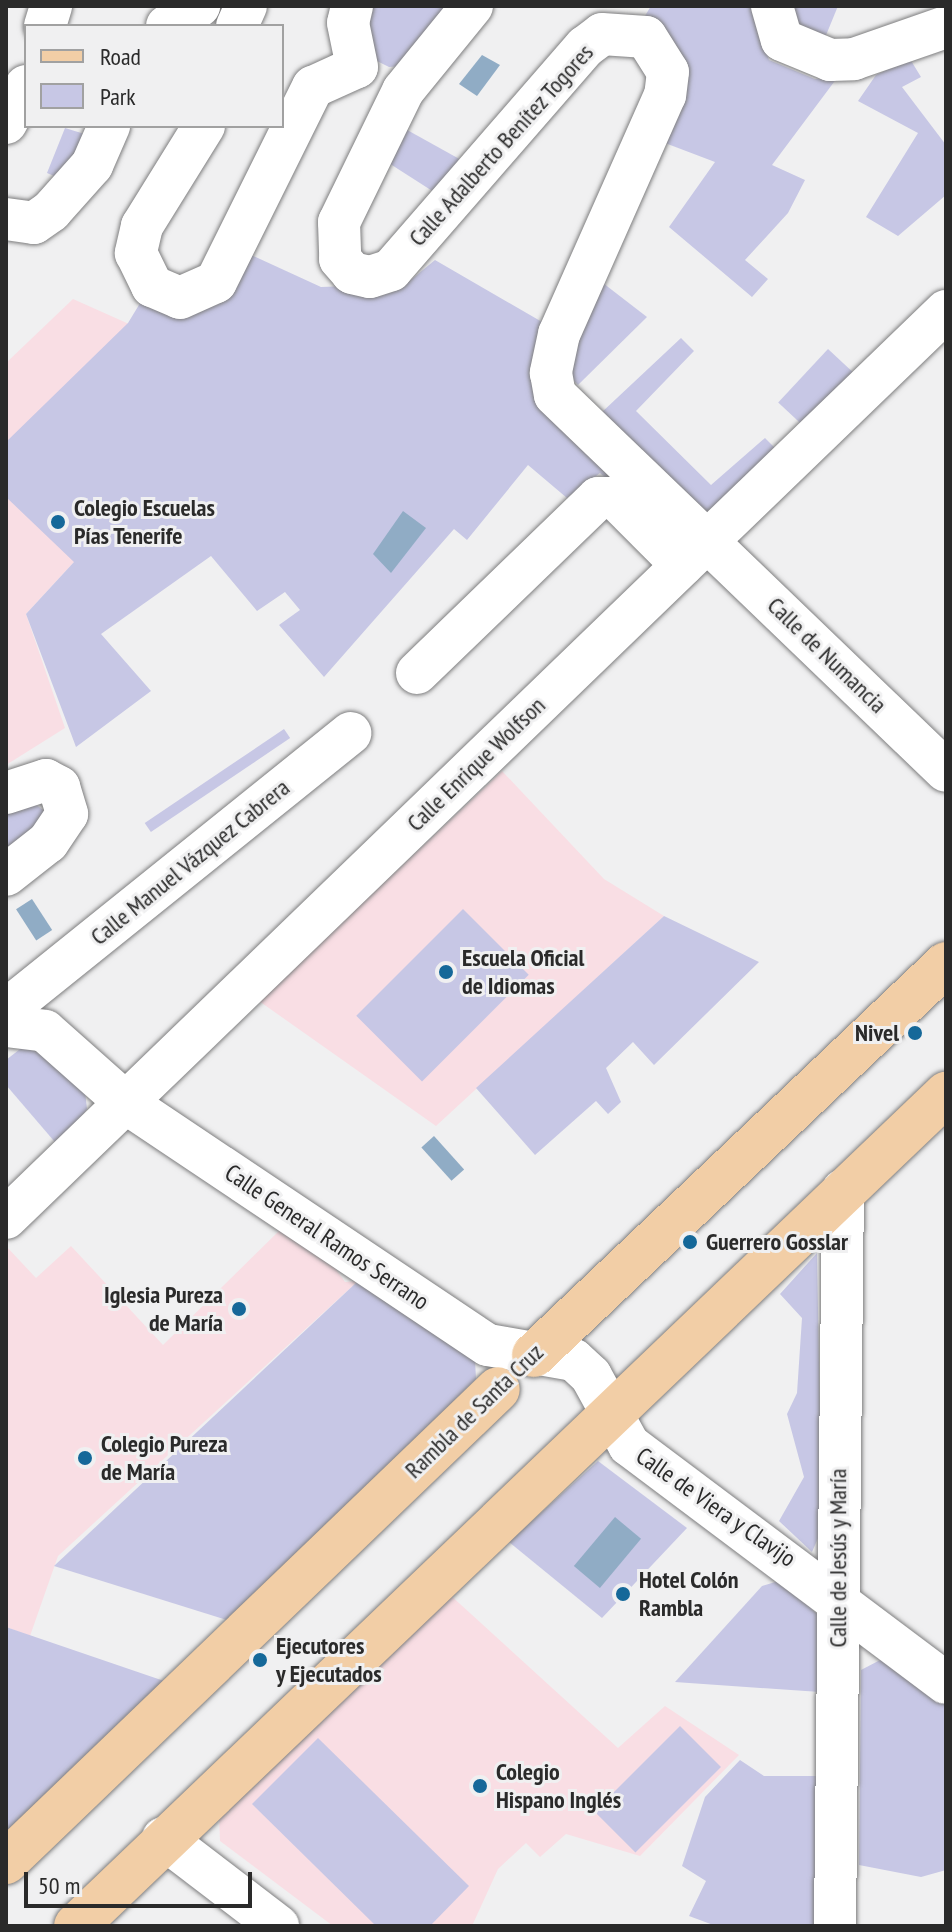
<!DOCTYPE html>
<meta charset="utf-8">
<style>
body{margin:0}
#map{position:relative;width:952px;height:1932px;overflow:hidden;background:#f0f0f1;font-family:"PT Sans Narrow",sans-serif}
div>[style]{position:absolute}
.education>*{inset:0;background:#f9dee4}
.green>*{inset:0;background:#c7c7e5;transform-origin:0 0}
.water>*{inset:0;background:#90acc5;transform-origin:0 0}
.roads{filter:drop-shadow(0 0 2px #7e7e7f) drop-shadow(0 0 2px #7e7e7f)}
.minor>*{height:42px;margin:-21px;padding:0 21px;transform-origin:21px;border-radius:21px;background:#fff}
.major>*{height:44px;margin:-22px;padding:0 22px;transform-origin:22px;border-radius:22px;background:#f2cea6}
.dots>*{width:22px;height:22px;translate:-50% -50%;box-sizing:border-box;border:4px solid #f0f0f1;border-radius:50%}
span{translate:-50% -50%;white-space:nowrap;text-align:center;line-height:1.15;-webkit-text-stroke:6px #f0f0f1;paint-order:stroke}
.street-label{font-size:24px;color:#2a2a2a}
.poi-label{font-size:24px;color:#2a2a2a;font-weight:700}
.left{translate:0 -50%;text-align:left}
.right{translate:-100% -50%;text-align:right}
.frame{position:absolute;inset:0;border:8px solid #2a2a2a;pointer-events:none}
.legend{position:absolute;left:24px;top:24px;width:260px;height:104px;box-sizing:border-box;background:#f0f0f1;border:2px solid #a1a1a1;margin:0;padding:10px 14px;list-style:none;font-size:24px;color:#2a2a2a}
.legend li{display:flex;align-items:center;gap:16px;height:40px}
.legend b{width:40px;border:2px solid #a1a1a1}
.scale{position:absolute;left:24px;top:1872px;width:228px;height:36px;box-sizing:border-box;border:4px solid #2a2a2a;border-top:0;padding-left:10px;font-size:24px;line-height:28px;white-space:nowrap;color:#2a2a2a;-webkit-text-stroke:6px #f0f0f1;paint-order:stroke}
</style>
<div id="map">
<div class="education">
<i style="clip-path:polygon(73px 299px,212px 361px,74px 562px,26px 614px,65px 728px,6px 765px,6px 363px)"></i>
<i style="clip-path:polygon(502px 771px,604px 879px,664px 916px,436px 1126px,259px 1001px)"></i>
<i style="clip-path:polygon(283px 1227px,330px 1261px,345px 1282px,358px 1281px,58px 1556px,30px 1636px,6px 1627px,6px 1246px,36px 1278px,71px 1246px,163px 1345px)"></i>
<i style="clip-path:polygon(448px 1593px,618px 1748px,665px 1706px,739px 1755px,640px 1856px,566px 1834px,540px 1857px,526px 1843px,498px 1869px,472px 1926px,333px 1926px,220px 1841px,219px 1816px)"></i>
</div>
<div class="green">
<i style="clip-path:polygon(366px 6px,463px 6px,402px 66px,389px 67px,375px 60px)"></i>
<i style="clip-path:polygon(651px 6px,750px 6px,769px 60px,815px 79px,837px 78px,772px 165px,805px 180px,788px 213px,745px 260px,768px 279px,752px 297px,669px 227px,715px 162px,665px 143px,640px 24px)"></i>
<i style="clip-path:polygon(787px 6px,838px 6px,822px 45px,799px 37px)"></i>
<i style="clip-path:polygon(910px 59px,921px 77px,902px 87px,946px 145px,946px 195px,898px 236px,866px 217px,918px 133px,858px 101px,876px 75px)"></i>
<i style="clip-path:polygon(400px 126px,463px 161px,437px 194px,384px 160px)"></i>
<i style="clip-path:polygon(65px 128px,91px 136px,66px 181px,47px 173px)"></i>
<i style="clip-path:polygon(251px 255px,321px 287px,406px 284px,435px 260px,549px 326px,538px 361px,680px 547px,600px 473px,567px 498px,528px 465px,467px 540px,454px 529px,324px 677px,279px 625px,300px 610px,285px 592px,257px 611px,211px 556px,101px 634px,151px 691px,76px 747px,26px 614px,74px 562px,6px 497px,6px 442px,128px 323px,145px 295px)"></i>
<i style="clip-path:polygon(599px 280px,647px 317px,578px 385px,563px 369px)"></i>
<i style="clip-path:polygon(681px 338px,694px 351px,636px 411px,711px 485px,765px 438px,777px 450px,703px 525px,601px 413px)"></i>
<i style="left:828px;top:349px;width:40px;height:73px;rotate:43deg"></i>
<i style="left:284px;top:729px;width:11px;height:168px;rotate:56deg"></i>
<i style="clip-path:polygon(31px 801px,51px 816px,6px 859px,6px 810px)"></i>
<i style="left:463px;top:909px;width:93px;height:151px;rotate:45deg"></i>
<i style="clip-path:polygon(664px 916px,759px 962px,654px 1065px,633px 1042px,606px 1068px,621px 1102px,608px 1114px,596px 1101px,535px 1155px,476px 1088px)"></i>
<i style="clip-path:polygon(24px 1046px,52px 1056px,84px 1083px,87px 1109px,60px 1148px,6px 1085px,6px 1060px)"></i>
<i style="clip-path:polygon(817px 1253px,822px 1529px,812px 1552px,779px 1521px,804px 1477px,787px 1414px,797px 1393px,802px 1318px,780px 1294px)"></i>
<i style="clip-path:polygon(358px 1281px,475px 1360px,476px 1379px,230px 1621px,54px 1566px)"></i>
<i style="clip-path:polygon(598px 1461px,687px 1528px,602px 1618px,509px 1542px)"></i>
<i style="clip-path:polygon(782px 1580px,823px 1620px,820px 1692px,675px 1682px,762px 1586px)"></i>
<i style="clip-path:polygon(6px 1627px,167px 1682px,6px 1840px)"></i>
<i style="clip-path:polygon(884px 1658px,946px 1702px,946px 1870px,921px 1877px,859px 1865px,861px 1670px)"></i>
<i style="left:680px;top:1726px;width:58px;height:121px;rotate:45deg"></i>
<i style="clip-path:polygon(318px 1738px,469px 1886px,430px 1926px,376px 1926px,252px 1804px)"></i>
<i style="clip-path:polygon(740px 1760px,764px 1776px,821px 1776px,820px 1926px,716px 1926px,689px 1916px,706px 1881px,682px 1866px,705px 1797px)"></i>
</div>
<div class="water">
<i style="clip-path:polygon(482px 55px,500px 65px,477px 96px,459px 84px)"></i>
<i style="clip-path:polygon(403px 511px,426px 528px,391px 573px,373px 554px)"></i>
<i style="left:32px;top:899px;width:37px;height:19px;rotate:57deg"></i>
<i style="left:434px;top:1136px;width:45px;height:17px;rotate:48deg"></i>
<i style="left:615px;top:1517px;width:34px;height:64px;rotate:40deg"></i>
</div>
<div class="roads">
<div class="minor">
<i style="left:352px;top:6px;width:17px;rotate:103deg"></i>
<i style="left:348px;top:23px;width:45px;rotate:78.4deg"></i>
<i style="left:472px;top:6px;width:109px;rotate:129.1deg"></i>
<i style="left:403px;top:91px;width:146px;rotate:116deg"></i>
<i style="left:339px;top:222px;width:37px;rotate:88deg"></i>
<i style="left:340px;top:259px;width:18px;rotate:49deg"></i>
<i style="left:352px;top:273px;width:18px;rotate:13deg"></i>
<i style="left:370px;top:277px;width:22px;rotate:-18deg"></i>
<i style="left:391px;top:270px;width:296px;rotate:-49deg"></i>
<i style="left:585px;top:47px;width:21px;rotate:-37deg"></i>
<i style="left:602px;top:34px;width:44px;rotate:3.9deg"></i>
<i style="left:646px;top:37px;width:41px;rotate:57.8deg"></i>
<i style="left:668px;top:72px;width:23px;rotate:97deg"></i>
<i style="left:665px;top:95px;width:261px;rotate:113.9deg"></i>
<i style="left:559px;top:334px;width:40px;rotate:102deg"></i>
<i style="left:551px;top:373px;width:22px;rotate:80deg"></i>
<i style="left:555px;top:395px;width:542px;rotate:43.88deg"></i>
<i style="left:772px;top:6px;width:35px;rotate:74deg"></i>
<i style="left:782px;top:40px;width:52px;rotate:22.6deg"></i>
<i style="left:830px;top:60px;width:24px;rotate:-2deg"></i>
<i style="left:854px;top:59px;width:97px;rotate:-19.2deg"></i>
<i style="left:45px;top:26px;width:21px;rotate:-73deg"></i>
<i style="left:167px;top:26px;width:38px;rotate:-32deg"></i>
<i style="left:237px;top:26px;width:22px;rotate:-66deg"></i>
<i style="left:6px;top:123px;width:42px;rotate:-61.6deg"></i>
<i style="left:204px;top:126px;width:118px;rotate:121.8deg"></i>
<i style="left:142px;top:226px;width:28px;rotate:103deg"></i>
<i style="left:136px;top:253px;width:37px;rotate:64deg"></i>
<i style="left:152px;top:286px;width:30px;rotate:23deg"></i>
<i style="left:180px;top:298px;width:39px;rotate:-24deg"></i>
<i style="left:216px;top:282px;width:218px;rotate:-63.6deg"></i>
<i style="left:313px;top:87px;width:48px;rotate:-24.4deg"></i>
<i style="left:6px;top:219px;width:28px;rotate:8deg"></i>
<i style="left:34px;top:223px;width:21px;rotate:-35deg"></i>
<i style="left:51px;top:211px;width:62px;rotate:-48.3deg"></i>
<i style="left:92px;top:165px;width:43px;rotate:-66.4deg"></i>
<i style="left:417px;top:673px;width:252px;rotate:-44deg"></i>
<i style="left:598px;top:498px;width:17px"></i>
<i style="left:615px;top:498px;width:95px;rotate:45deg"></i>
<i style="left:6px;top:793px;width:42px;rotate:-18deg"></i>
<i style="left:46px;top:780px;width:15px;rotate:28deg"></i>
<i style="left:59px;top:787px;width:28px;rotate:73deg"></i>
<i style="left:67px;top:814px;width:34px;rotate:124deg"></i>
<i style="left:48px;top:842px;width:53px;rotate:141.8deg"></i>
<i style="left:6px;top:1010px;width:442px;rotate:-38.8deg"></i>
<i style="left:6px;top:1026px;width:39px;rotate:7deg"></i>
<i style="left:45px;top:1031px;width:108px;rotate:41.6deg"></i>
<i style="left:126px;top:1103px;width:435px;rotate:33.8deg"></i>
<i style="left:488px;top:1345px;width:87px;rotate:9.9deg"></i>
<i style="left:574px;top:1360px;width:23px;rotate:43deg"></i>
<i style="left:591px;top:1376px;width:79px;rotate:61.2deg"></i>
<i style="left:629px;top:1445px;width:396px;rotate:36.9deg"></i>
<i style="left:6px;top:1218px;width:1306px;rotate:-43.98deg"></i>
<i style="left:163px;top:1838px;width:145px;rotate:37.4deg"></i>
<i style="left:835px;top:1926px;width:736px;rotate:-89.38deg"></i>
</div>
<div class="major">
<i style="left:534px;top:1355px;width:568px;rotate:-43.5deg"></i>
<i style="left:6px;top:1862px;width:682px;rotate:-43.87deg"></i>
<i style="left:76px;top:1926px;width:1204px;rotate:-43.72deg"></i>
</div>
</div>
<div class="dots">
<i style="left:58px;top:522px;background:#156899"></i>
<i style="left:446px;top:972px;background:#156899"></i>
<i style="left:915px;top:1033px;background:#156899"></i>
<i style="left:690px;top:1242px;background:#156899"></i>
<i style="left:239px;top:1309px;background:#156899"></i>
<i style="left:85px;top:1458px;background:#156899"></i>
<i style="left:623px;top:1594px;background:#156899"></i>
<i style="left:260px;top:1660px;background:#156899"></i>
<i style="left:480px;top:1786px;background:#156899"></i>
</div>
<div class="street-label">
<span style="left:501px;top:145px;rotate:-48deg">Calle Adalberto Benítez Togores</span>
<span style="left:827px;top:655px;rotate:44deg">Calle de Numancia</span>
<span style="left:476px;top:764px;rotate:-44deg">Calle Enrique Wolfson</span>
<span style="left:190px;top:862px;rotate:-39deg">Calle Manuel Vázquez Cabrera</span>
<span style="left:327px;top:1237px;rotate:34deg">Calle General Ramos Serrano</span>
<span style="left:474px;top:1411px;rotate:-44deg">Rambla de Santa Cruz</span>
<span style="left:716px;top:1507px;rotate:35deg">Calle de Viera y Clavijo</span>
<span style="left:838px;top:1558px;rotate:-90deg">Calle de Jesús y María</span>
</div>
<div class="poi-label">
<span class="left" style="left:74px;top:522px">Colegio Escuelas<br>Pías Tenerife</span>
<span class="left" style="left:462px;top:972px">Escuela Oficial<br>de Idiomas</span>
<span class="right" style="left:899px;top:1033px">Nivel</span>
<span class="left" style="left:706px;top:1242px">Guerrero Gosslar</span>
<span class="right" style="left:223px;top:1309px">Iglesia Pureza<br>de María</span>
<span class="left" style="left:101px;top:1458px">Colegio Pureza<br>de María</span>
<span class="left" style="left:639px;top:1594px">Hotel Colón<br>Rambla</span>
<span class="left" style="left:276px;top:1660px">Ejecutores<br>y Ejecutados</span>
<span class="left" style="left:496px;top:1786px">Colegio<br>Hispano Inglés</span>
</div>
<div class="frame"></div>
<ul class="legend">
<li><b style="height:10px;background:#f2cea6"></b>Road</li>
<li><b style="height:22px;background:#c7c7e5"></b>Park</li>
</ul>
<div class="scale">50 m</div>
</div>
